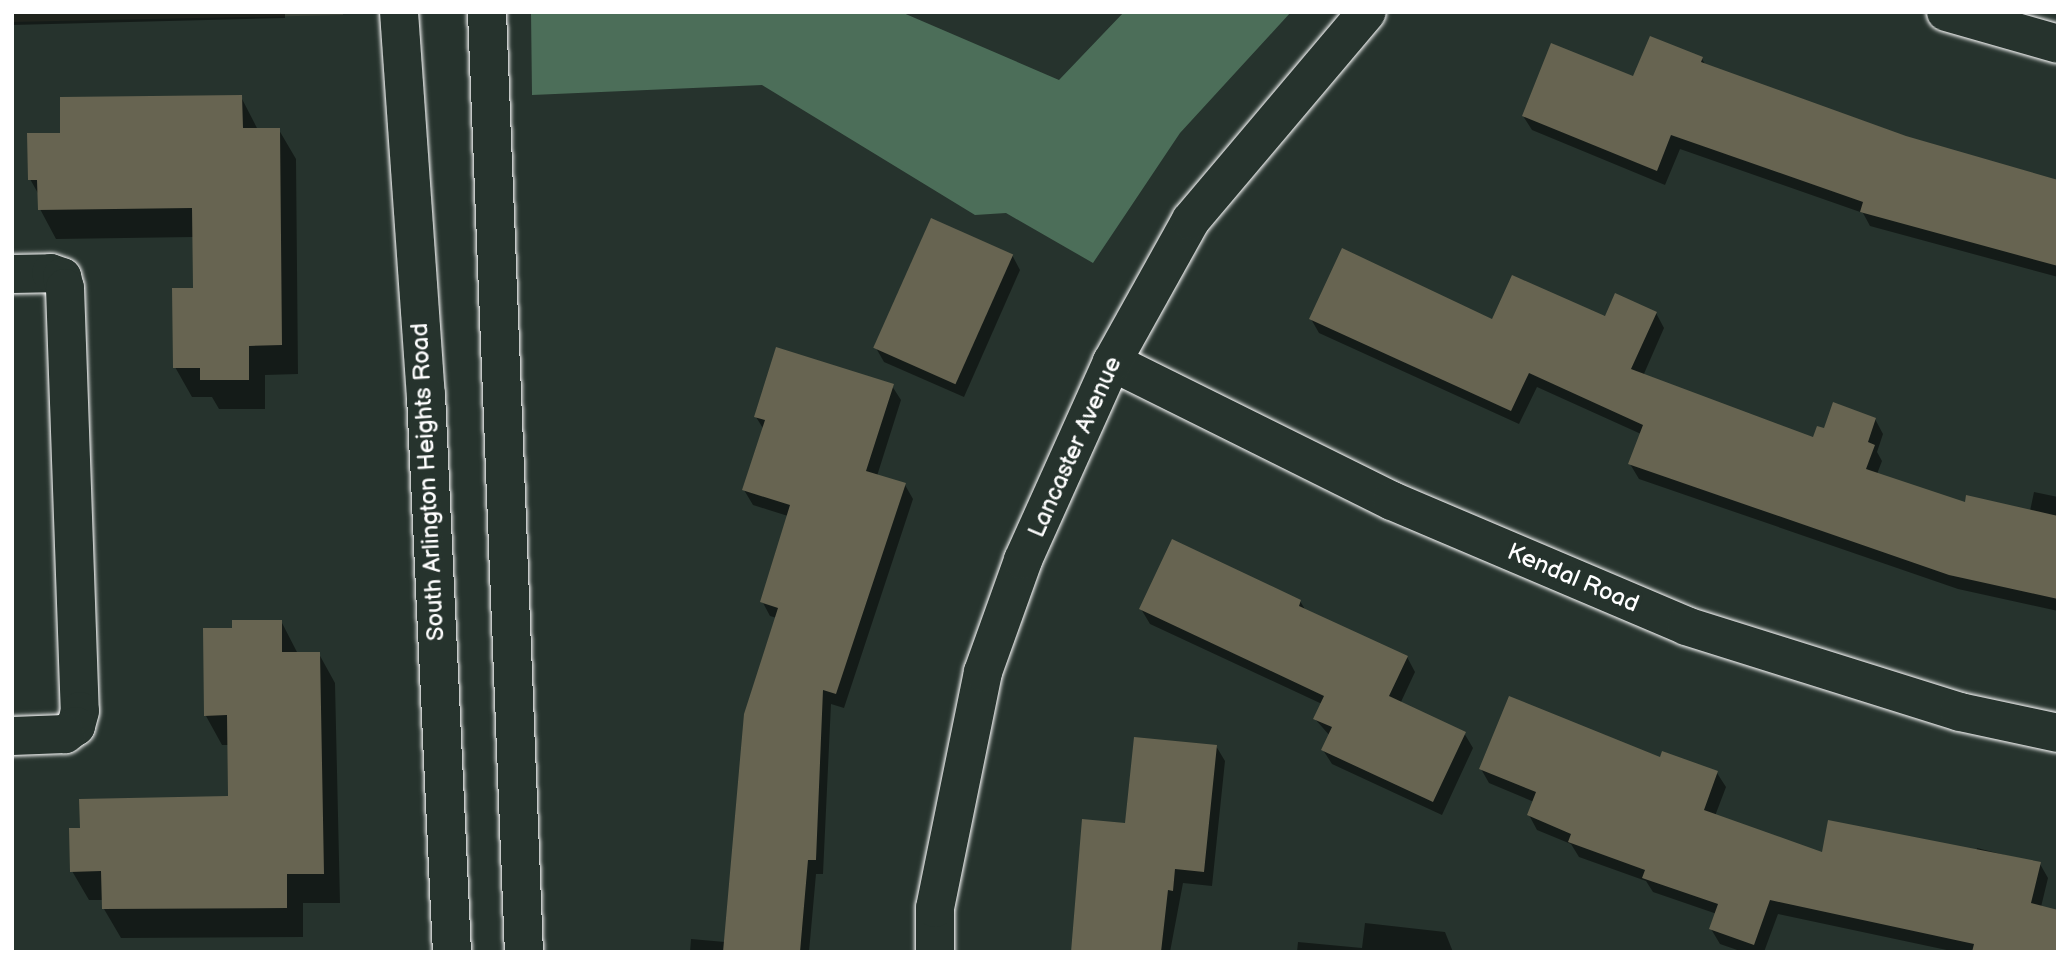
<!DOCTYPE html>
<style>
body{margin:0}
#map{position:relative;width:2070px;height:964px;overflow:hidden;background:#26332d;font-family:"Balsamiq Sans",sans-serif}
div>[style]{position:absolute}
.built>*{inset:0;background:#3a4238}
.green>*{inset:0;background:#4c6e59}
.shadow>*{inset:0;background:#0007}
.building>*{inset:0;background:#676451;transform-origin:0 0}
.roads{filter:drop-shadow(0 0 2px #fff) drop-shadow(0 0 2px #fff)}
.minor>*{height:38px;margin:-19px;padding:0 19px;transform-origin:19px;border-radius:19px;background:#26332d}
.major>*{height:38px;margin:-19px;padding:0 19px;transform-origin:19px;border-radius:19px;background:#26332d}
span{translate:-50% -50%;white-space:nowrap;text-align:center;line-height:1.15;-webkit-text-stroke:7px #26332d;paint-order:stroke}
.street-label{font-size:24px;color:#fff}
.frame{position:absolute;inset:0;border:14px solid #fff;pointer-events:none}
</style>
<div id="map">
<div class="built">
<i style="clip-path:polygon(12px 12px,343px 12px,343px 15px,12px 22px)"></i>
</div>
<div class="green">
<i style="clip-path:polygon(531px 12px,901px 12px,1059px 80px,1124px 12px,1291px 12px,1180px 133px,1093px 263px,1006px 213px,975px 215px,762px 85px,532px 95px)"></i>
</div>
<div class="shadow">
<i style="clip-path:polygon(12px 12px,285px 12px,285px 18px,12px 25px)"></i>
<i style="clip-path:polygon(1702px 59px,1706px 66px,1906px 138px,2058px 181px,2058px 277px,1870px 226px,1863px 213px,1680px 149px,1665px 185px,1532px 130px,1523px 116px)"></i>
<i style="clip-path:polygon(241px 97px,258px 130px,279px 130px,296px 159px,298px 374px,265px 375px,265px 409px,219px 409px,212px 397px,192px 397px,175px 367px,195px 290px,194px 237px,56px 239px,40px 209px,39px 195px,30px 179px,61px 135px)"></i>
<i style="clip-path:polygon(1012px 255px,1020px 270px,964px 397px,884px 362px,876px 348px)"></i>
<i style="clip-path:polygon(1656px 313px,1664px 328px,1643px 376px,1815px 440px,1825px 430px,1875px 419px,1883px 434px,1877px 452px,1882px 461px,1877px 474px,1966px 504px,2030px 511px,2034px 492px,2058px 497px,2058px 611px,1958px 589px,1639px 479px,1630px 464px,1641px 434px,1537px 387px,1519px 424px,1319px 333px,1311px 319px,1493px 322px)"></i>
<i style="clip-path:polygon(892px 386px,901px 400px,877px 476px,905px 485px,913px 499px,844px 708px,831px 704px,823px 874px,816px 874px,809px 952px,690px 952px,691px 939px,725px 942px,777px 618px,770px 616px,762px 601px,788px 516px,753px 505px,744px 490px,764px 430px,756px 417px)"></i>
<i style="clip-path:polygon(1300px 601px,1306px 611px,1407px 657px,1415px 672px,1400px 704px,1464px 733px,1473px 748px,1442px 815px,1332px 764px,1323px 750px,1330px 736px,1315px 719px,1322px 704px,1150px 624px,1141px 609px)"></i>
<i style="clip-path:polygon(281px 621px,298px 654px,319px 654px,335px 683px,340px 903px,303px 903px,303px 937px,121px 938px,104px 909px,104px 900px,89px 900px,72px 871px,230px 798px,229px 745px,222px 745px,206px 716px,234px 630px)"></i>
<i style="clip-path:polygon(1216px 746px,1225px 761px,1212px 886px,1183px 883px,1170px 952px,1072px 952px,1126px 825px)"></i>
<i style="clip-path:polygon(1661px 759px,1717px 773px,1726px 787px,1715px 816px,1823px 855px,1976px 853px,1977px 848px,2040px 864px,2048px 878px,2041px 907px,2058px 952px,1956px 952px,1778px 914px,1764px 952px,1743px 952px,1720px 944px,1711px 929px,1717px 914px,1653px 892px,1646px 881px,1579px 857px,1571px 844px,1537px 830px,1529px 815px,1534px 802px,1489px 783px,1481px 769px)"></i>
<i style="clip-path:polygon(1365px 923px,1445px 932px,1453px 952px,1297px 952px,1298px 942px,1362px 948px)"></i>
</div>
<div class="building">
<i style="clip-path:polygon(1650px 36px,1703px 57px,1701px 62px,1906px 136px,2058px 180px,2058px 266px,1860px 212px,1863px 202px,1671px 135px,1657px 171px,1522px 116px,1551px 43px,1633px 76px)"></i>
<i style="clip-path:polygon(242px 95px,243px 128px,280px 128px,282px 345px,249px 346px,249px 380px,200px 380px,200px 368px,173px 368px,172px 288px,193px 288px,192px 208px,38px 210px,37px 180px,28px 180px,27px 133px,60px 133px,60px 97px)"></i>
<i style="left:931px;top:218px;width:90px;height:142px;rotate:24deg"></i>
<i style="clip-path:polygon(1342px 248px,1492px 319px,1512px 275px,1605px 316px,1615px 293px,1657px 312px,1631px 369px,1813px 437px,1817px 426px,1824px 428px,1833px 402px,1876px 418px,1868px 442px,1875px 445px,1866px 469px,1965px 502px,1966px 495px,2058px 516px,2058px 599px,1949px 575px,1628px 464px,1643px 425px,1529px 373px,1511px 411px,1309px 319px)"></i>
<i style="clip-path:polygon(776px 347px,894px 384px,866px 471px,906px 483px,836px 694px,823px 690px,816px 860px,808px 860px,800px 952px,723px 952px,744px 714px,778px 608px,760px 602px,790px 505px,742px 490px,765px 420px,754px 417px)"></i>
<i style="clip-path:polygon(1172px 539px,1301px 600px,1299px 606px,1408px 656px,1389px 696px,1466px 732px,1433px 802px,1321px 750px,1332px 727px,1313px 719px,1324px 696px,1139px 609px)"></i>
<i style="clip-path:polygon(232px 620px,282px 620px,282px 652px,320px 652px,324px 874px,287px 874px,287px 908px,102px 909px,101px 871px,70px 872px,69px 828px,80px 828px,79px 799px,228px 796px,227px 715px,204px 716px,203px 628px,232px 628px)"></i>
<i style="clip-path:polygon(1509px 696px,1660px 757px,1662px 751px,1718px 771px,1704px 810px,1822px 852px,1828px 820px,2041px 862px,2031px 903px,2058px 910px,2058px 952px,1972px 952px,1974px 944px,1770px 900px,1754px 945px,1709px 929px,1718px 904px,1642px 878px,1645px 870px,1568px 842px,1571px 834px,1527px 815px,1536px 792px,1479px 769px)"></i>
<i style="clip-path:polygon(1134px 737px,1217px 745px,1204px 872px,1175px 869px,1173px 891px,1168px 890px,1161px 952px,1071px 952px,1082px 819px,1125px 823px)"></i>
</div>
<div class="roads">
<div class="minor">
<i style="left:1946px;top:12px;width:116px;rotate:15.9deg"></i>
<i style="left:12px;top:274px;width:39px;rotate:-1deg"></i>
<i style="left:51px;top:273px;width:12px;rotate:20deg"></i>
<i style="left:62px;top:277px;width:11px;rotate:75deg"></i>
<i style="left:65px;top:288px;width:423px;rotate:88deg"></i>
<i style="left:80px;top:711px;width:16px;rotate:105deg"></i>
<i style="left:76px;top:726px;width:14px;rotate:144deg"></i>
<i style="left:65px;top:734px;width:53px;rotate:177.8deg"></i>
<i style="left:1112px;top:362px;width:313px;rotate:26.4deg"></i>
<i style="left:1392px;top:501px;width:319px;rotate:23deg"></i>
<i style="left:1686px;top:626px;width:287px;rotate:17.4deg"></i>
<i style="left:1960px;top:712px;width:100px;rotate:12.1deg"></i>
<i style="left:935px;top:952px;width:44px;rotate:-90deg"></i>
<i style="left:935px;top:908px;width:241px;rotate:-78.5deg"></i>
<i style="left:983px;top:672px;width:119px;rotate:-70.3deg"></i>
<i style="left:1023px;top:560px;width:217px;rotate:-65.8deg"></i>
<i style="left:1112px;top:362px;width:162px;rotate:-60.9deg"></i>
<i style="left:1191px;top:220px;width:272px;rotate:-49.8deg"></i>
</div>
<div class="major">
<i style="left:399px;top:12px;width:384px;rotate:86deg"></i>
<i style="left:426px;top:395px;width:558px;rotate:87.33deg"></i>
<i style="left:487px;top:12px;width:941px;rotate:87.75deg"></i>
</div>
</div>
<div class="street-label">
<span style="left:1075px;top:447px;rotate:-66deg">Lancaster Avenue</span>
<span style="left:428px;top:482px;rotate:-93deg">South Arlington Heights Road</span>
<span style="left:1573px;top:578px;rotate:23deg">Kendal Road</span>
</div>
<div class="frame"></div>
</div>
